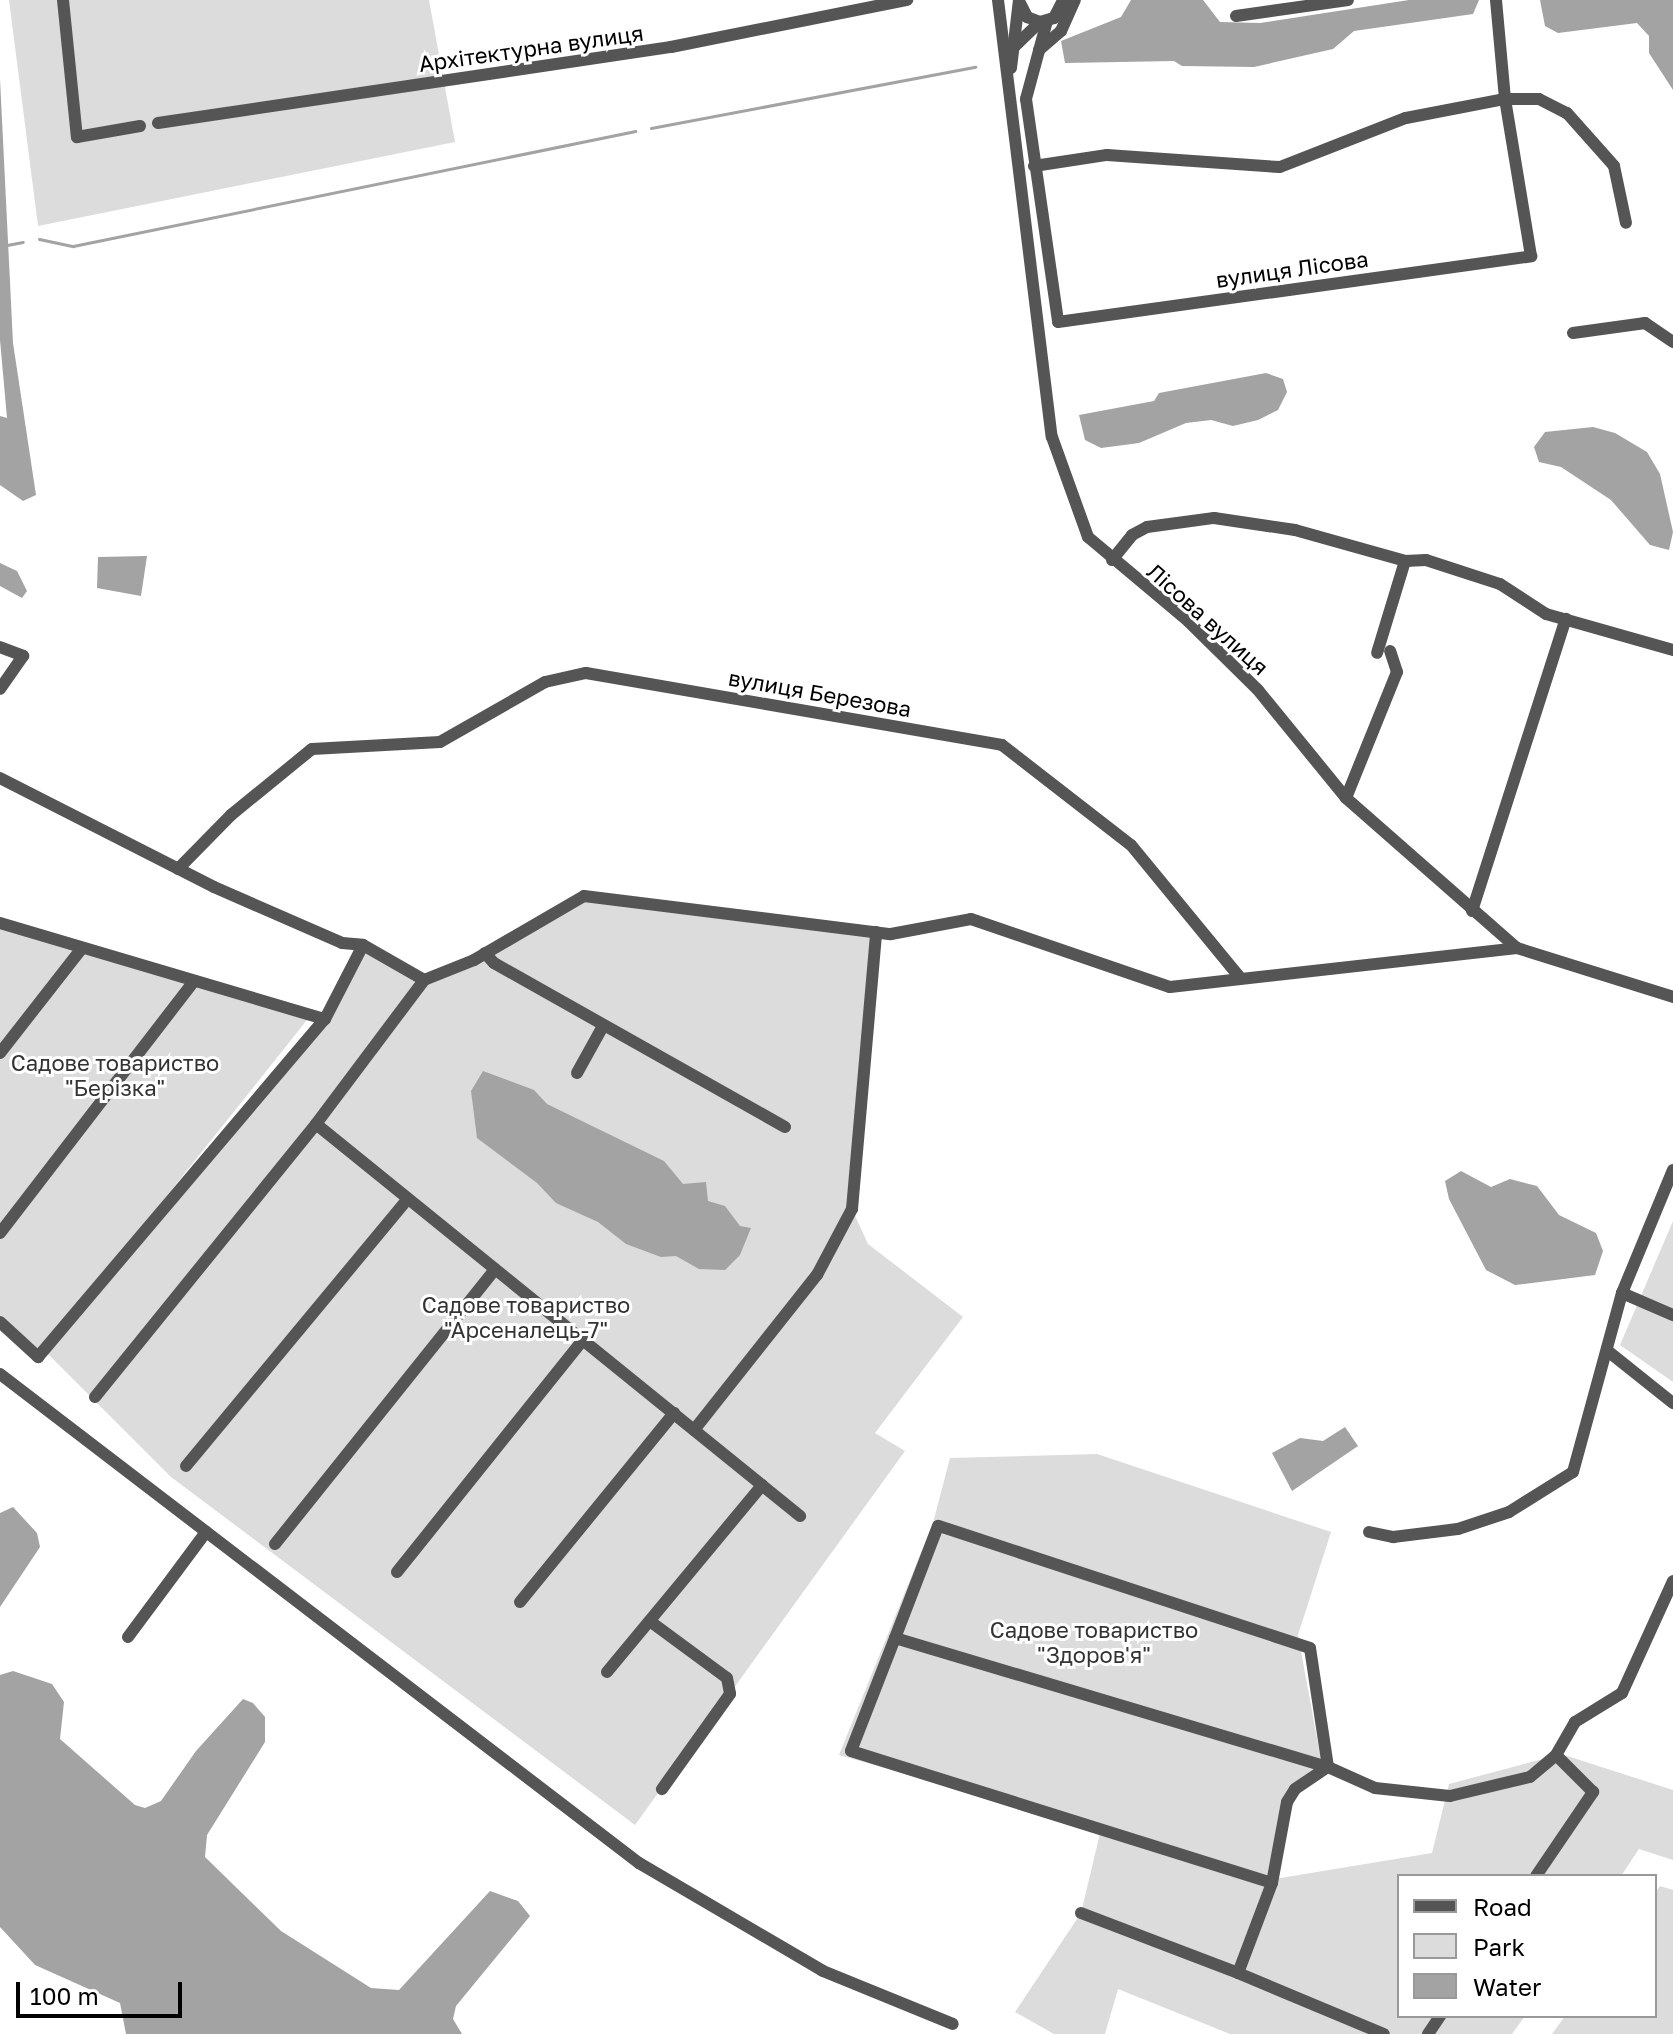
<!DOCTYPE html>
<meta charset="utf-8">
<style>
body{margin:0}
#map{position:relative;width:1673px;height:2034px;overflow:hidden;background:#fff;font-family:"Golos Text",sans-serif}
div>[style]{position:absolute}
.green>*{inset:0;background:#dcdcdc}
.water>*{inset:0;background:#a3a3a3}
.stream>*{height:3px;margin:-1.5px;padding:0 1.5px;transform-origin:1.5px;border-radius:1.5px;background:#a3a3a3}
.minor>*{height:12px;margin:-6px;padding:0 6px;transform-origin:6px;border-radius:6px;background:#555}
span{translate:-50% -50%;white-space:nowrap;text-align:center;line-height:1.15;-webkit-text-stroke:6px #fff;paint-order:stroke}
.street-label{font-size:22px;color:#000}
.park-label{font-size:22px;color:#333}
.legend{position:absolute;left:1397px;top:1874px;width:260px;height:144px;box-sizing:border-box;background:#fff;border:2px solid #999;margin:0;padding:10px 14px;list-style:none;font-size:24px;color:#000}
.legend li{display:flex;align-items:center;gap:16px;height:40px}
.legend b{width:40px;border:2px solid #999}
.scale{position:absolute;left:16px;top:1982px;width:166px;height:36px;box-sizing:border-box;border:4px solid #000;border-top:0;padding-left:10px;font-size:24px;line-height:28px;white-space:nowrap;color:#000;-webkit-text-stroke:6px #fff;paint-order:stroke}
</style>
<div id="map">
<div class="green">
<i style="clip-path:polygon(9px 0,429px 0,455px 142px,38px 226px)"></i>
<i style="clip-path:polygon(584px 896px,876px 932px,852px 1209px,868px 1244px,963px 1317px,875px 1433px,905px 1451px,635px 1825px,171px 1477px,47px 1353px,325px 1019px,363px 945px,424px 980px)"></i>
<i style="clip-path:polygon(0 917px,311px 1015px,38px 1357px,0 1320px)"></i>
<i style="clip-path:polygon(1673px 1221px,1673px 1382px,1620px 1345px)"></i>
<i style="clip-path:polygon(1097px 1454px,1331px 1532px,1298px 1635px,1323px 1771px,1283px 1797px,1268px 1880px,1432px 1853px,1449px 1784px,1561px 1754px,1673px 1790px,1673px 1860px,1639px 1849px,1621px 1876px,1399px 1876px,1399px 2016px,1525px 2016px,1512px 2034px,1230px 2034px,1118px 1989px,1105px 2034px,1054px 2034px,1015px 2012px,1081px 1913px,1101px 1829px,839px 1755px,933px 1523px,950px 1458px)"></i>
<i style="clip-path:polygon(1660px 1886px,1673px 1890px,1673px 2034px,1552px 2034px,1565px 2016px,1655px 2016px,1655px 1893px)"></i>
</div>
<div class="water">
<i style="clip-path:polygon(1131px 0,1203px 0,1220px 22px,1260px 23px,1409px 0,1479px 0,1473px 14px,1354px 31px,1333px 49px,1254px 67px,1182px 66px,1174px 61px,1065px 63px,1061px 41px,1121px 17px)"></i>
<i style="clip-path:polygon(1540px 0,1673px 0,1673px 90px,1649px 53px,1649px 36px,1637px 23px,1558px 33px,1545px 26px)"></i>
<i style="clip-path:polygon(0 79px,13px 343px,36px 495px,23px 501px,0 485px,0 416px,7px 418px,0 340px)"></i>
<i style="clip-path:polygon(1266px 373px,1283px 379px,1287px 392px,1278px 410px,1258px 420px,1233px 426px,1211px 420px,1186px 423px,1139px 443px,1101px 448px,1085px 440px,1079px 415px,1154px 401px,1159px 393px)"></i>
<i style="clip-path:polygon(1593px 427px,1615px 433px,1647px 452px,1660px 474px,1673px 532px,1669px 550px,1650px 545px,1611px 500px,1561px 467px,1539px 462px,1534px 447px,1545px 432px)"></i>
<i style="clip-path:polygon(147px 556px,141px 596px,97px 588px,98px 557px)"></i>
<i style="clip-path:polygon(0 563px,17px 571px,27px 591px,22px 598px,0 586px)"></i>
<i style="clip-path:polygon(483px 1071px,534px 1090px,547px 1104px,664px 1161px,683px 1184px,706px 1182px,708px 1201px,725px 1206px,740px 1226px,751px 1228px,740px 1255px,725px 1270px,699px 1269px,676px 1256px,661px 1257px,626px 1244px,598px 1222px,556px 1203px,537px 1183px,477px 1138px,471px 1091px)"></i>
<i style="clip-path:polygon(1461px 1171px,1491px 1187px,1510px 1179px,1537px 1186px,1559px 1215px,1596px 1233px,1603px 1251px,1595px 1275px,1515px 1285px,1486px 1270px,1449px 1199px,1445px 1181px)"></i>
<i style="clip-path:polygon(1345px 1427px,1358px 1446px,1292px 1491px,1272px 1453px,1300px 1438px,1323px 1441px)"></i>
<i style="clip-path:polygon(13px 1507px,37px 1533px,40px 1547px,0 1607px,0 1513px)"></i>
<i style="clip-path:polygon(13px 1671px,52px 1684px,64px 1702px,60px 1739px,135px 1805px,145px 1808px,161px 1801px,196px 1751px,243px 1699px,253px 1703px,265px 1717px,265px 1742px,207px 1835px,205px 1857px,281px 1931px,371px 1988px,399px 1990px,490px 1891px,518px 1901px,530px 1916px,456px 2006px,453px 2019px,462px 2034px,126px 2034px,120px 2003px,35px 1965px,0 1927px,0 1675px)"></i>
</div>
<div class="stream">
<i style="left:651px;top:128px;width:330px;rotate:-10.7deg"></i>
<i style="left:39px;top:239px;width:35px;rotate:12deg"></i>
<i style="left:73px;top:246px;width:574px;rotate:-11.56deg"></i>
<i style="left:7px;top:245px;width:16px;rotate:-11deg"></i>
</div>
<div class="minor">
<i style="left:63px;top:0;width:138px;rotate:84.2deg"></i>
<i style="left:77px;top:137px;width:64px;rotate:-9.9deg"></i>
<i style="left:998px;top:0;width:440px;rotate:83deg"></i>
<i style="left:1052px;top:437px;width:106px;rotate:70.2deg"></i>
<i style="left:1088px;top:537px;width:131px;rotate:40deg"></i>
<i style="left:1188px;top:621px;width:98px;rotate:44.6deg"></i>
<i style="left:1258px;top:690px;width:139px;rotate:50.8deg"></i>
<i style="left:1346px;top:798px;width:227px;rotate:41.3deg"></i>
<i style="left:1517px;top:948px;width:164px;rotate:17.4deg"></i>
<i style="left:1020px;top:3px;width:16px;rotate:63deg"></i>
<i style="left:1027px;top:17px;width:14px;rotate:21deg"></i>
<i style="left:1040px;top:22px;width:15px;rotate:-16deg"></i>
<i style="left:1054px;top:18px;width:20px;rotate:-63deg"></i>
<i style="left:1236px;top:16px;width:113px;rotate:-8.1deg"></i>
<i style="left:1047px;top:21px;width:81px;rotate:105.1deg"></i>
<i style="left:1026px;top:99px;width:225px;rotate:81.8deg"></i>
<i style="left:1058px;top:322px;width:478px;rotate:-7.9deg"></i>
<i style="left:1531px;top:256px;width:159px;rotate:-99.4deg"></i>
<i style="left:1505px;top:99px;width:99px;rotate:-95.2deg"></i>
<i style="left:1014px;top:47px;width:36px;rotate:-44deg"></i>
<i style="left:1039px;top:50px;width:29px;rotate:-41deg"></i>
<i style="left:1061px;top:31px;width:34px;rotate:-66deg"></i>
<i style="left:1011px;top:68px;width:68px;rotate:-83.3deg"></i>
<i style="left:158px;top:123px;width:519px;rotate:-8.43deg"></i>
<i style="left:671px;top:47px;width:241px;rotate:-11.3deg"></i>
<i style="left:1034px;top:166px;width:74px;rotate:-8.6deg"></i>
<i style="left:1107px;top:155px;width:173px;rotate:4deg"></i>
<i style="left:1280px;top:167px;width:135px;rotate:-21.3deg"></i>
<i style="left:1406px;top:118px;width:101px;rotate:-10.9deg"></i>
<i style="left:1505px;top:99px;width:34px"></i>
<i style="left:1539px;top:99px;width:31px;rotate:27deg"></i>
<i style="left:1567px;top:113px;width:71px;rotate:48.4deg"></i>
<i style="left:1614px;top:166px;width:58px;rotate:78.1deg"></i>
<i style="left:1573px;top:333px;width:73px;rotate:-7.9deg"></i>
<i style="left:1645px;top:323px;width:34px;rotate:34deg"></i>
<i style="left:1112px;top:560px;width:32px;rotate:-51deg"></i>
<i style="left:1132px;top:535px;width:17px;rotate:-28deg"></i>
<i style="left:1147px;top:527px;width:68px;rotate:-7.7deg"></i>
<i style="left:1214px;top:518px;width:82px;rotate:8.4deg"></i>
<i style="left:1295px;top:530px;width:114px;rotate:15.7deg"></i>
<i style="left:1405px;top:561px;width:96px;rotate:106.9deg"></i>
<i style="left:1405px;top:561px;width:21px;rotate:-3deg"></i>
<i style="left:1426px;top:560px;width:78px;rotate:18deg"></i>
<i style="left:1500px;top:584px;width:55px;rotate:33.1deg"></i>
<i style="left:1546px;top:614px;width:132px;rotate:15.8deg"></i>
<i style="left:0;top:647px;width:25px;rotate:21deg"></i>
<i style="left:23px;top:656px;width:40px;rotate:124.9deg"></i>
<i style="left:0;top:778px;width:240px;rotate:27deg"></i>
<i style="left:214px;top:887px;width:140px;rotate:23.6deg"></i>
<i style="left:342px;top:943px;width:21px;rotate:5deg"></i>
<i style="left:1346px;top:798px;width:136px;rotate:-68deg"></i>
<i style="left:1397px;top:672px;width:22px;rotate:-108deg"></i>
<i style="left:178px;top:869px;width:76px;rotate:-45.5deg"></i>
<i style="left:231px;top:815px;width:104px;rotate:-39.2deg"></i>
<i style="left:312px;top:749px;width:128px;rotate:-3.1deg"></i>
<i style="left:440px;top:742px;width:121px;rotate:-29.7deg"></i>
<i style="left:545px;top:682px;width:42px;rotate:-12.4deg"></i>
<i style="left:586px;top:673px;width:422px;rotate:9.8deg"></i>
<i style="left:1002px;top:745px;width:163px;rotate:37.8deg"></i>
<i style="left:1131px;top:845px;width:173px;rotate:50.6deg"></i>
<i style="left:1472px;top:911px;width:307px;rotate:-72.2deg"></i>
<i style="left:0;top:923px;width:339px;rotate:16.5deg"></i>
<i style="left:485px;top:953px;width:13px;rotate:48deg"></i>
<i style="left:494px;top:963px;width:334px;rotate:29.4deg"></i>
<i style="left:0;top:1053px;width:133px;rotate:-52deg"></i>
<i style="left:577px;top:1073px;width:54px;rotate:-61deg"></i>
<i style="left:316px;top:1124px;width:623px;rotate:39deg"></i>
<i style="left:0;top:1233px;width:318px;rotate:-52.4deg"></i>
<i style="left:1622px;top:1293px;width:56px;rotate:23.3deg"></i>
<i style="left:0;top:1322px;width:52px;rotate:42.6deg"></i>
<i style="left:38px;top:1357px;width:443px;rotate:-49.7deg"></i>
<i style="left:325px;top:1019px;width:83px;rotate:-62.8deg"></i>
<i style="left:363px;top:945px;width:70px;rotate:29.8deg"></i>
<i style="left:1609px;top:1352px;width:82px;rotate:38.6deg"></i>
<i style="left:0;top:1374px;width:805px;rotate:37.43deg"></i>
<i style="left:639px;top:1863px;width:213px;rotate:30.4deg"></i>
<i style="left:823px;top:1971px;width:140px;rotate:22.2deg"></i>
<i style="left:95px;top:1397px;width:351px;rotate:-51deg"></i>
<i style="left:316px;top:1124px;width:180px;rotate:-53.1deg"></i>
<i style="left:424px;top:980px;width:54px;rotate:-21.8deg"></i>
<i style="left:474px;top:960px;width:127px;rotate:-30.2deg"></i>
<i style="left:584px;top:896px;width:309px;rotate:7.1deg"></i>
<i style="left:891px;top:934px;width:81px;rotate:-10.6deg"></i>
<i style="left:971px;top:919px;width:210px;rotate:18.9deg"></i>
<i style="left:1170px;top:987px;width:349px;rotate:-6.4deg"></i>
<i style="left:694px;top:1430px;width:198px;rotate:-51.6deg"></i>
<i style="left:817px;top:1275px;width:75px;rotate:-62.1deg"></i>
<i style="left:852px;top:1209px;width:278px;rotate:-85deg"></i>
<i style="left:186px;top:1466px;width:347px;rotate:-50.3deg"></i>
<i style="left:1369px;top:1532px;width:25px;rotate:12deg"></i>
<i style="left:1393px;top:1537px;width:65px;rotate:-7deg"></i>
<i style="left:1458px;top:1529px;width:54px;rotate:-18.4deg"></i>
<i style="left:1509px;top:1512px;width:75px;rotate:-32deg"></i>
<i style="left:1573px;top:1472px;width:186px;rotate:-74.7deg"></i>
<i style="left:1622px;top:1293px;width:133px;rotate:-67.5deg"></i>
<i style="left:275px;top:1544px;width:352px;rotate:-51.3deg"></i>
<i style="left:397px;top:1572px;width:297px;rotate:-51.3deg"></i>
<i style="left:520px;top:1602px;width:244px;rotate:-50.8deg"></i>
<i style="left:651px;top:1622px;width:94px;rotate:36.4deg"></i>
<i style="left:727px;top:1678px;width:16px;rotate:79deg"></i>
<i style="left:730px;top:1694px;width:117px;rotate:125.6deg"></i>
<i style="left:128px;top:1637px;width:131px;rotate:-53.4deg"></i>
<i style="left:895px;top:1638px;width:121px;rotate:111.3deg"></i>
<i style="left:851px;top:1751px;width:441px;rotate:17.4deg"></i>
<i style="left:1272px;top:1883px;width:96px;rotate:110.7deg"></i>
<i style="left:1238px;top:1973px;width:158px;rotate:22.7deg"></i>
<i style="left:607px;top:1672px;width:243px;rotate:-50.3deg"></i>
<i style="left:1536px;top:1876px;width:102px;rotate:-55.8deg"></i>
<i style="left:1593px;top:1792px;width:52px;rotate:-135deg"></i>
<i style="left:1556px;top:1755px;width:38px;rotate:-60deg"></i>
<i style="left:1575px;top:1722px;width:55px;rotate:-31.7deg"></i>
<i style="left:1622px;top:1693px;width:123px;rotate:-65.5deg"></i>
<i style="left:1272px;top:1883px;width:82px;rotate:-79.5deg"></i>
<i style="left:1287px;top:1802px;width:15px;rotate:-58deg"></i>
<i style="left:1295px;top:1789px;width:40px;rotate:-34deg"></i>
<i style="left:1328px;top:1767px;width:120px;rotate:-98.6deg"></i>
<i style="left:1310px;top:1648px;width:391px;rotate:-161.8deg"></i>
<i style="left:938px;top:1526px;width:120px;rotate:111deg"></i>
<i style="left:895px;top:1638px;width:452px;rotate:16.6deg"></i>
<i style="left:1328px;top:1767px;width:51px;rotate:24.1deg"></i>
<i style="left:1375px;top:1788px;width:75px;rotate:6.1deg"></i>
<i style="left:1450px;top:1796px;width:82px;rotate:-13.4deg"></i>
<i style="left:1530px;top:1777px;width:34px;rotate:-40deg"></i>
<i style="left:1081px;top:1913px;width:168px;rotate:20.9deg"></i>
<i style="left:1428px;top:2034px;width:22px;rotate:-56deg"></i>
</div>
<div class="street-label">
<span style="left:531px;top:48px;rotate:-8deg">Архітектурна вулиця</span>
<span style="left:1292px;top:269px;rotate:-8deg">вулиця Лісова</span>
<span style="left:1208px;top:619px;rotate:42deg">Лісова вулиця</span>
<span style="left:820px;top:693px;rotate:10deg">вулиця Березова</span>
</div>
<div class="park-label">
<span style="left:115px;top:1075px">Садове товариство<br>"Берізка"</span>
<span style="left:526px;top:1317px">Садове товариство<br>"Арсеналець-7"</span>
<span style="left:1094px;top:1642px">Садове товариство<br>"Здоров'я"</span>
</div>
<ul class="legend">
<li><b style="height:10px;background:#555"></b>Road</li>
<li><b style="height:22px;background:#dcdcdc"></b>Park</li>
<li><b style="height:22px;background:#a3a3a3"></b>Water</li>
</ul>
<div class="scale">100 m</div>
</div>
